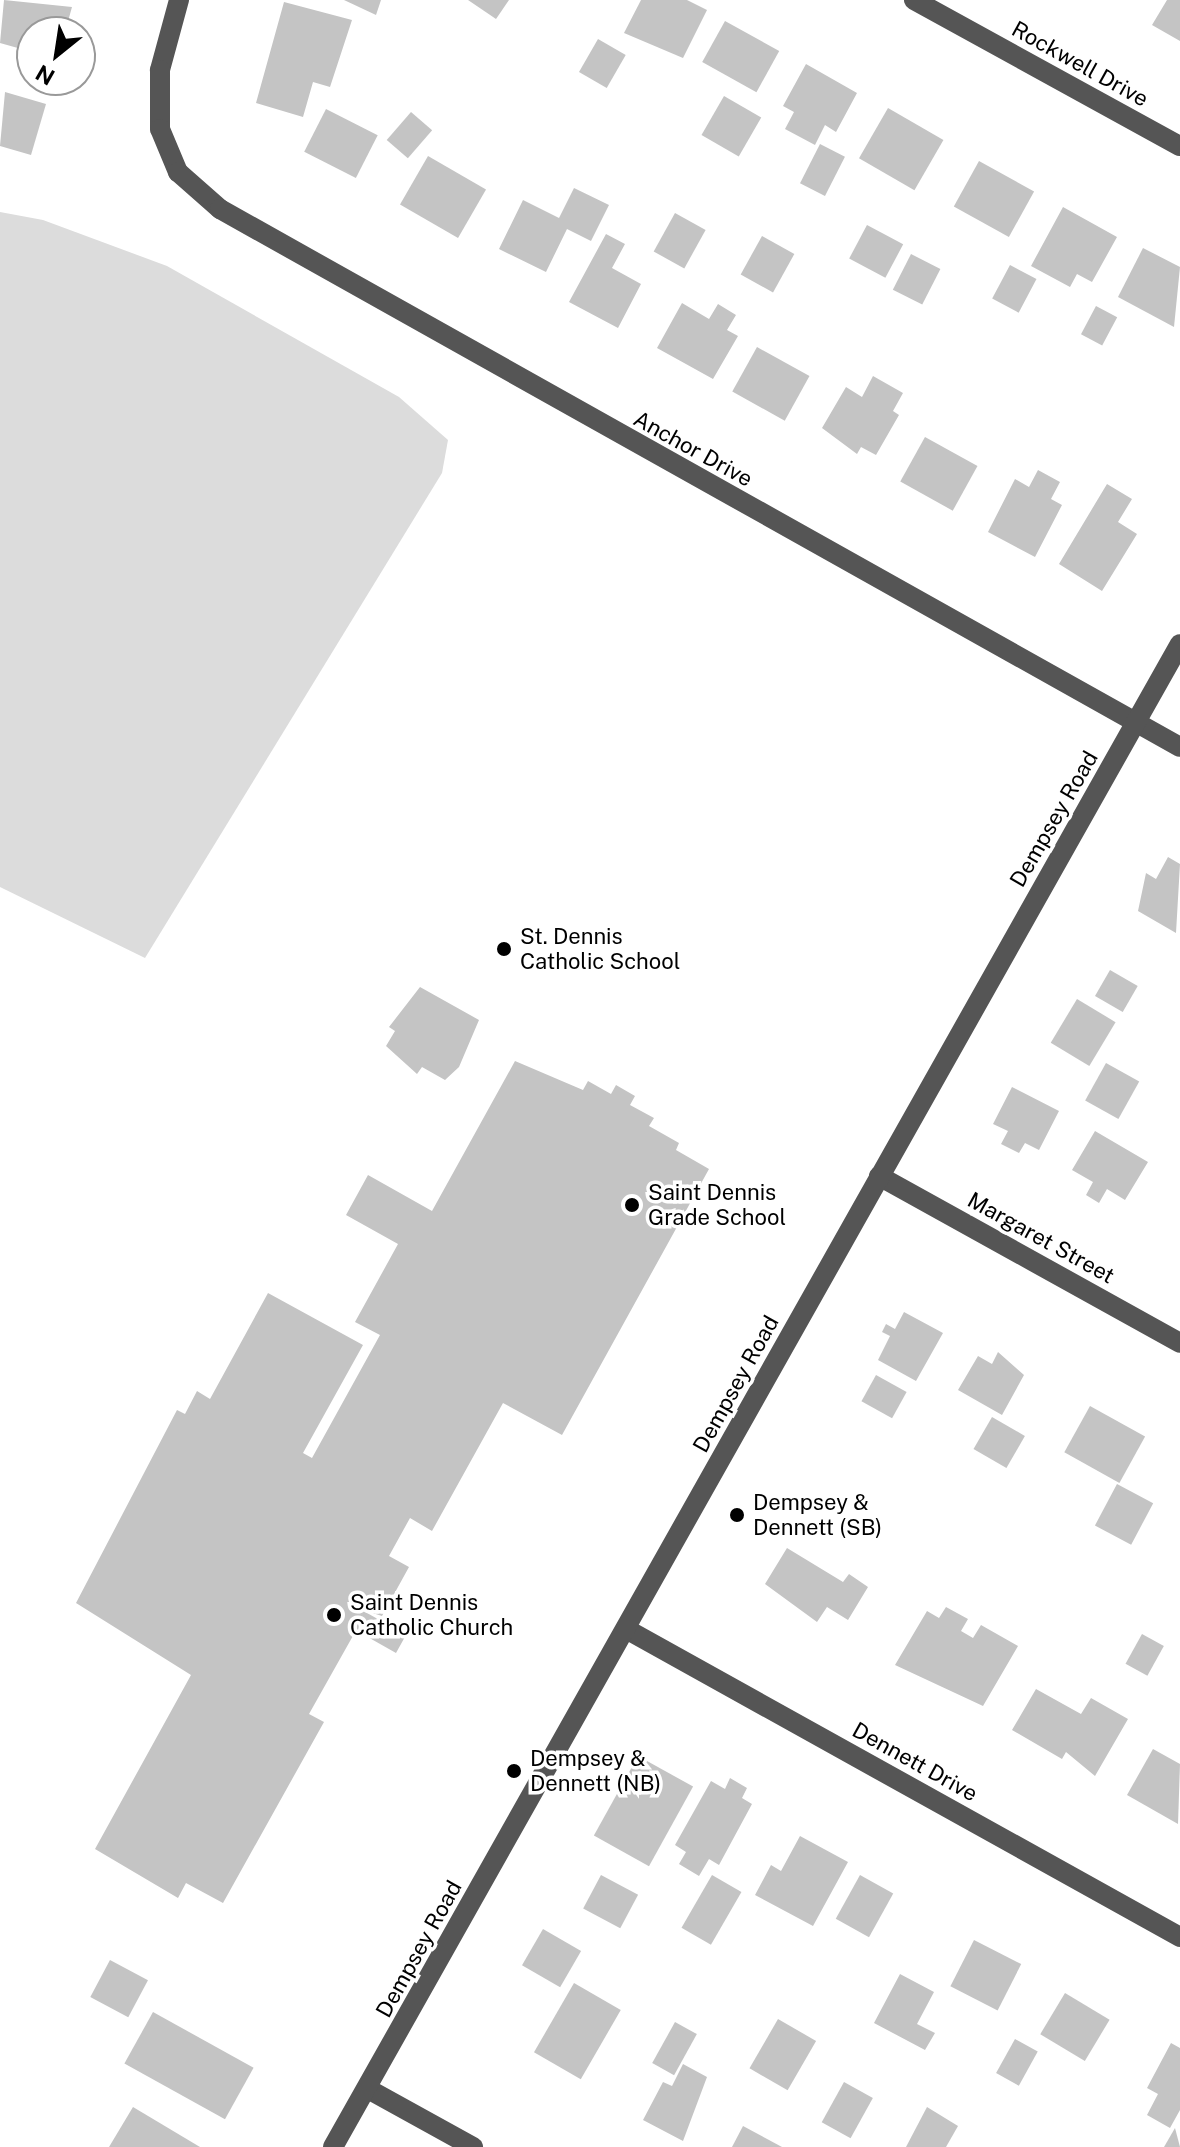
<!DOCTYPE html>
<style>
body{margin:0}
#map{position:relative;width:1180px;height:2147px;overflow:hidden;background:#fff;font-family:"Public Sans",sans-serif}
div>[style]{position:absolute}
.green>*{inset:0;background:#dcdcdc}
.building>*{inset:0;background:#c4c4c4;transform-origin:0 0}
.minor>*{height:20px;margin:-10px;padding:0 10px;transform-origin:10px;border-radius:10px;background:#555}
.dots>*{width:22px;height:22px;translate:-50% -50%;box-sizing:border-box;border:4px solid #fff;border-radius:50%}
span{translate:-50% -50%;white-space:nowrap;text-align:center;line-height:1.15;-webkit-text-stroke:7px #fff;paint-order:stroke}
.street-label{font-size:22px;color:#000}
.poi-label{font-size:22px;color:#000}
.left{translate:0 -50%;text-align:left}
.north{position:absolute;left:16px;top:16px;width:80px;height:80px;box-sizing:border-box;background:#fff;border:2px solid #999;border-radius:50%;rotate:210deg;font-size:22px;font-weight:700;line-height:32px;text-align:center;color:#000}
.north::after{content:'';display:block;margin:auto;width:28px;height:36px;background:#000;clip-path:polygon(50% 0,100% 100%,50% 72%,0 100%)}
</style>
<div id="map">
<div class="green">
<i style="clip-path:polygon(0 212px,43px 220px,167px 266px,399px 397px,448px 440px,442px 473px,145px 958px,0 887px)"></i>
</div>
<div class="building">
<i style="clip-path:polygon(4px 0,72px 7px,65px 32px,32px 32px,32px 52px,0 43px)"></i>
<i style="clip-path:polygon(344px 0,381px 0,376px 15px)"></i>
<i style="clip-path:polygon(468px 0,509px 0,496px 19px)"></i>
<i style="clip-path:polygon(641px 0,687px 0,707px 10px,683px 58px,624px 33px)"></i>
<i style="clip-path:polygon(1167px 0,1180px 0,1180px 41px,1152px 25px)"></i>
<i style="clip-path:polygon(284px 2px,352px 20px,330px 87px,313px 82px,303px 117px,256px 103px)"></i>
<i style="left:725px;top:21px;width:62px;height:47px;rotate:29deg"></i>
<i style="left:598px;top:39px;width:32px;height:38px;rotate:30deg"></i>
<i style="clip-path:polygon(806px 64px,857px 93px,836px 132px,825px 125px,815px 145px,785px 129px,794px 112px,783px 106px)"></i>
<i style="clip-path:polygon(5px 92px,46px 104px,31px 155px,0 146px)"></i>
<i style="left:724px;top:96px;width:43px;height:45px;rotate:30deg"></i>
<i style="left:888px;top:108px;width:64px;height:58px;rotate:30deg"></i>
<i style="left:326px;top:109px;width:58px;height:48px;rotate:27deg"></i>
<i style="left:411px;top:112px;width:28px;height:37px;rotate:41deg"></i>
<i style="left:820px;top:144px;width:28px;height:44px;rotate:27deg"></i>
<i style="left:428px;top:156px;width:67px;height:56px;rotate:30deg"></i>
<i style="left:979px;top:161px;width:63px;height:52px;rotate:29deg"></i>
<i style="clip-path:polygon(574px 188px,609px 205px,591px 241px,567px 229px,546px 272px,499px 249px,523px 200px,559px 218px)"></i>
<i style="clip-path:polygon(1063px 207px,1117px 237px,1092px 282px,1077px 274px,1070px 287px,1031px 266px)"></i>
<i style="left:675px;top:213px;width:35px;height:44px;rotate:29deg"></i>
<i style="left:867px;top:225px;width:41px;height:38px;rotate:28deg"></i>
<i style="clip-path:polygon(606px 234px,625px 244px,612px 268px,641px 284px,618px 328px,569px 302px)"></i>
<i style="left:762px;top:236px;width:37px;height:44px;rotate:29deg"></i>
<i style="clip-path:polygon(1143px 248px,1180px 267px,1174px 327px,1118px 297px)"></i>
<i style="left:911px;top:254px;width:33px;height:40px;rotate:27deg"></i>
<i style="left:1010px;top:265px;width:30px;height:38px;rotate:28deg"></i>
<i style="clip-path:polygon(682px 303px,709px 319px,718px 304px,736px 315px,727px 330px,738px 336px,713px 379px,657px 348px)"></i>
<i style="left:1096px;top:306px;width:24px;height:32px;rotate:28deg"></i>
<i style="left:757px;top:347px;width:60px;height:51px;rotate:29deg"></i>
<i style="clip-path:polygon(873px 376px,903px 393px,893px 411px,899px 415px,876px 455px,861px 447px,857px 454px,822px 428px,846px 387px,862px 397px)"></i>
<i style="left:925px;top:437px;width:60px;height:51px;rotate:29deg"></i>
<i style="clip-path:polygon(1038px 470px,1060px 482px,1051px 499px,1062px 505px,1035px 557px,988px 532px,1015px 479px,1029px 487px)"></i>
<i style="clip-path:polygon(1107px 484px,1132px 499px,1118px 522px,1137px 534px,1102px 591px,1059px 564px)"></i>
<i style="clip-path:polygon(1168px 857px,1180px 864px,1176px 933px,1138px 911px,1146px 873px,1156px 879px)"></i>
<i style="left:1110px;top:970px;width:32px;height:30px;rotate:30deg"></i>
<i style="clip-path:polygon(420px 987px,479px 1020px,459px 1067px,445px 1080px,422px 1067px,417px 1074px,386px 1046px,395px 1031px,389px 1027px)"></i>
<i style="left:1077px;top:999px;width:45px;height:51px;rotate:31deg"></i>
<i style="clip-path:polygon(515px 1061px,583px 1090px,588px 1081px,611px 1094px,616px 1085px,635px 1096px,630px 1105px,654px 1118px,649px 1126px,679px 1143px,676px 1150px,709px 1169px,562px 1435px,503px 1403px,432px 1531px,410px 1518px,389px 1556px,409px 1567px,382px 1616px,360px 1609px,406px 1635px,396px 1653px,350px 1627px,354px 1634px,309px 1714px,324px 1722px,223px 1903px,186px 1883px,178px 1898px,95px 1849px,191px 1675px,76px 1603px,177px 1410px,185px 1414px,197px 1391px,210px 1399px,268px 1293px,363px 1345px,303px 1453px,312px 1458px,380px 1335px,355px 1322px,398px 1244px,346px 1215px,368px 1175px,432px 1211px)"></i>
<i style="left:1106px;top:1063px;width:38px;height:43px;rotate:29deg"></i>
<i style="clip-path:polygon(1012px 1087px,1059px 1111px,1039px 1150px,1025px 1143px,1019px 1153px,1001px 1144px,1008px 1131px,993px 1124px)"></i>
<i style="clip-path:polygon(1095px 1131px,1148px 1162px,1125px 1200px,1107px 1189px,1099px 1203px,1086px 1195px,1093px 1182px,1072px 1170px)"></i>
<i style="clip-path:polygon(904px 1312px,943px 1333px,916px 1381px,878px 1360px,890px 1336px,882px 1332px,886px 1324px,895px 1329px)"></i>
<i style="clip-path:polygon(998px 1352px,1024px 1375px,1002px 1415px,958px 1390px,978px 1356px,992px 1364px)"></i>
<i style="left:876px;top:1375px;width:35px;height:30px;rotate:29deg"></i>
<i style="left:1090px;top:1406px;width:63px;height:53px;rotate:29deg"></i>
<i style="left:992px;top:1417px;width:38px;height:37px;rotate:30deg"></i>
<i style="left:1117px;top:1484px;width:41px;height:47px;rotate:28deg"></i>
<i style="clip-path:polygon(787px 1548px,843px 1582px,849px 1574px,868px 1587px,848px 1620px,827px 1607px,817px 1622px,765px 1584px)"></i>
<i style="clip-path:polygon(946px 1607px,968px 1619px,961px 1631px,973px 1638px,981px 1625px,1018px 1646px,983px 1706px,895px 1665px,927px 1611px,939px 1618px)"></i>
<i style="left:1142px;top:1634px;width:25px;height:34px;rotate:29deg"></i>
<i style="clip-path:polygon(1036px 1689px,1081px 1714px,1091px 1698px,1128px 1719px,1095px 1776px,1066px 1752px,1062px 1759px,1012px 1730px)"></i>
<i style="clip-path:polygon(1153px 1749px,1180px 1764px,1178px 1824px,1127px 1795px)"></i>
<i style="left:638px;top:1756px;width:63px;height:91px;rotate:29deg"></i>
<i style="clip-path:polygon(730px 1778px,747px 1788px,742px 1798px,752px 1804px,719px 1865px,709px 1859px,699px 1876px,679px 1864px,686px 1852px,675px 1845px,711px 1781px,725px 1789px)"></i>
<i style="clip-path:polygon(800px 1836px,848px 1862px,813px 1926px,755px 1895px,771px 1865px,781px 1871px)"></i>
<i style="left:601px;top:1875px;width:42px;height:38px;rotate:28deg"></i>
<i style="left:712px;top:1875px;width:34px;height:61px;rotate:30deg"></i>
<i style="left:860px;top:1875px;width:38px;height:50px;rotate:29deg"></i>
<i style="left:543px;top:1929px;width:44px;height:42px;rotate:30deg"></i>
<i style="left:974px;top:1940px;width:53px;height:52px;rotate:27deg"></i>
<i style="left:110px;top:1960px;width:43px;height:42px;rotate:28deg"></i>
<i style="clip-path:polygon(900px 1974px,934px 1992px,917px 2024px,935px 2033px,925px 2050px,874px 2023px)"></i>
<i style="left:574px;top:1983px;width:54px;height:80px;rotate:30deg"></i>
<i style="left:1065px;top:1993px;width:52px;height:48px;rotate:31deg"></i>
<i style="left:153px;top:2012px;width:115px;height:59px;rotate:29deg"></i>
<i style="left:778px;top:2019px;width:44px;height:57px;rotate:30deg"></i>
<i style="left:675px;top:2022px;width:25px;height:47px;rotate:29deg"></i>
<i style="left:1015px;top:2039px;width:26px;height:39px;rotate:29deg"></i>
<i style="clip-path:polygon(1171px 2043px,1180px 2048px,1180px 2110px,1170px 2128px,1147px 2115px,1158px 2094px,1147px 2088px)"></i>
<i style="clip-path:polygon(683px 2064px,707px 2077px,683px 2141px,643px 2120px,663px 2082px,672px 2086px)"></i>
<i style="left:844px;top:2082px;width:33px;height:46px;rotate:29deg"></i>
<i style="clip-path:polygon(133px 2107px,200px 2147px,109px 2147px)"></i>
<i style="clip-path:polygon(927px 2107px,958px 2126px,946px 2147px,906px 2147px)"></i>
<i style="clip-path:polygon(743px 2126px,782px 2147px,732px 2147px)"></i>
<i style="clip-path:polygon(1175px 2128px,1180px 2147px,1164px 2147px)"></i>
</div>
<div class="minor">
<i style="left:179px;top:0;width:73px;rotate:105.2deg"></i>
<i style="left:160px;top:70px;width:59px;rotate:90deg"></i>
<i style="left:160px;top:129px;width:47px;rotate:67.3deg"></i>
<i style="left:178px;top:172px;width:56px;rotate:41.4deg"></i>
<i style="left:220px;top:209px;width:1100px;rotate:29.27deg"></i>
<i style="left:914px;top:0;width:303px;rotate:28.8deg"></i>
<i style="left:879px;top:1176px;width:344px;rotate:29deg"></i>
<i style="left:626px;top:1629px;width:634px;rotate:29.07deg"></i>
<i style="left:368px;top:2089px;width:120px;rotate:28.9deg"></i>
<i style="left:333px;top:2147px;width:1725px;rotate:-60.6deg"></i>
</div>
<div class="dots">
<i style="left:504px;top:949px;background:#000"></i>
<i style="left:632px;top:1205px;background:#000"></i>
<i style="left:737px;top:1515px;background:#000"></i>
<i style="left:334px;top:1615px;background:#000"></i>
<i style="left:514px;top:1771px;background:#000"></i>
</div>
<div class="street-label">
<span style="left:1080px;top:64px;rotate:29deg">Rockwell Drive</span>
<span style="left:693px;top:449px;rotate:29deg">Anchor Drive</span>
<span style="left:1054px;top:819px;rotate:-60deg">Dempsey Road</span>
<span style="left:1041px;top:1238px;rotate:29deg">Margaret Street</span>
<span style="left:736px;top:1384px;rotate:-61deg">Dempsey Road</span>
<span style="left:915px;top:1762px;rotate:29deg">Dennett Drive</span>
<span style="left:419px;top:1949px;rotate:-61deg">Dempsey Road</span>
</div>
<div class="poi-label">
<span class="left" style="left:520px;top:949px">St. Dennis<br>Catholic School</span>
<span class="left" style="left:648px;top:1205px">Saint Dennis<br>Grade School</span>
<span class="left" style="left:753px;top:1515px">Dempsey &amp;<br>Dennett (SB)</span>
<span class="left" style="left:350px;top:1615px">Saint Dennis<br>Catholic Church</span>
<span class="left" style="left:530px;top:1771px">Dempsey &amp;<br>Dennett (NB)</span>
</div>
<div class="north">N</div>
</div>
